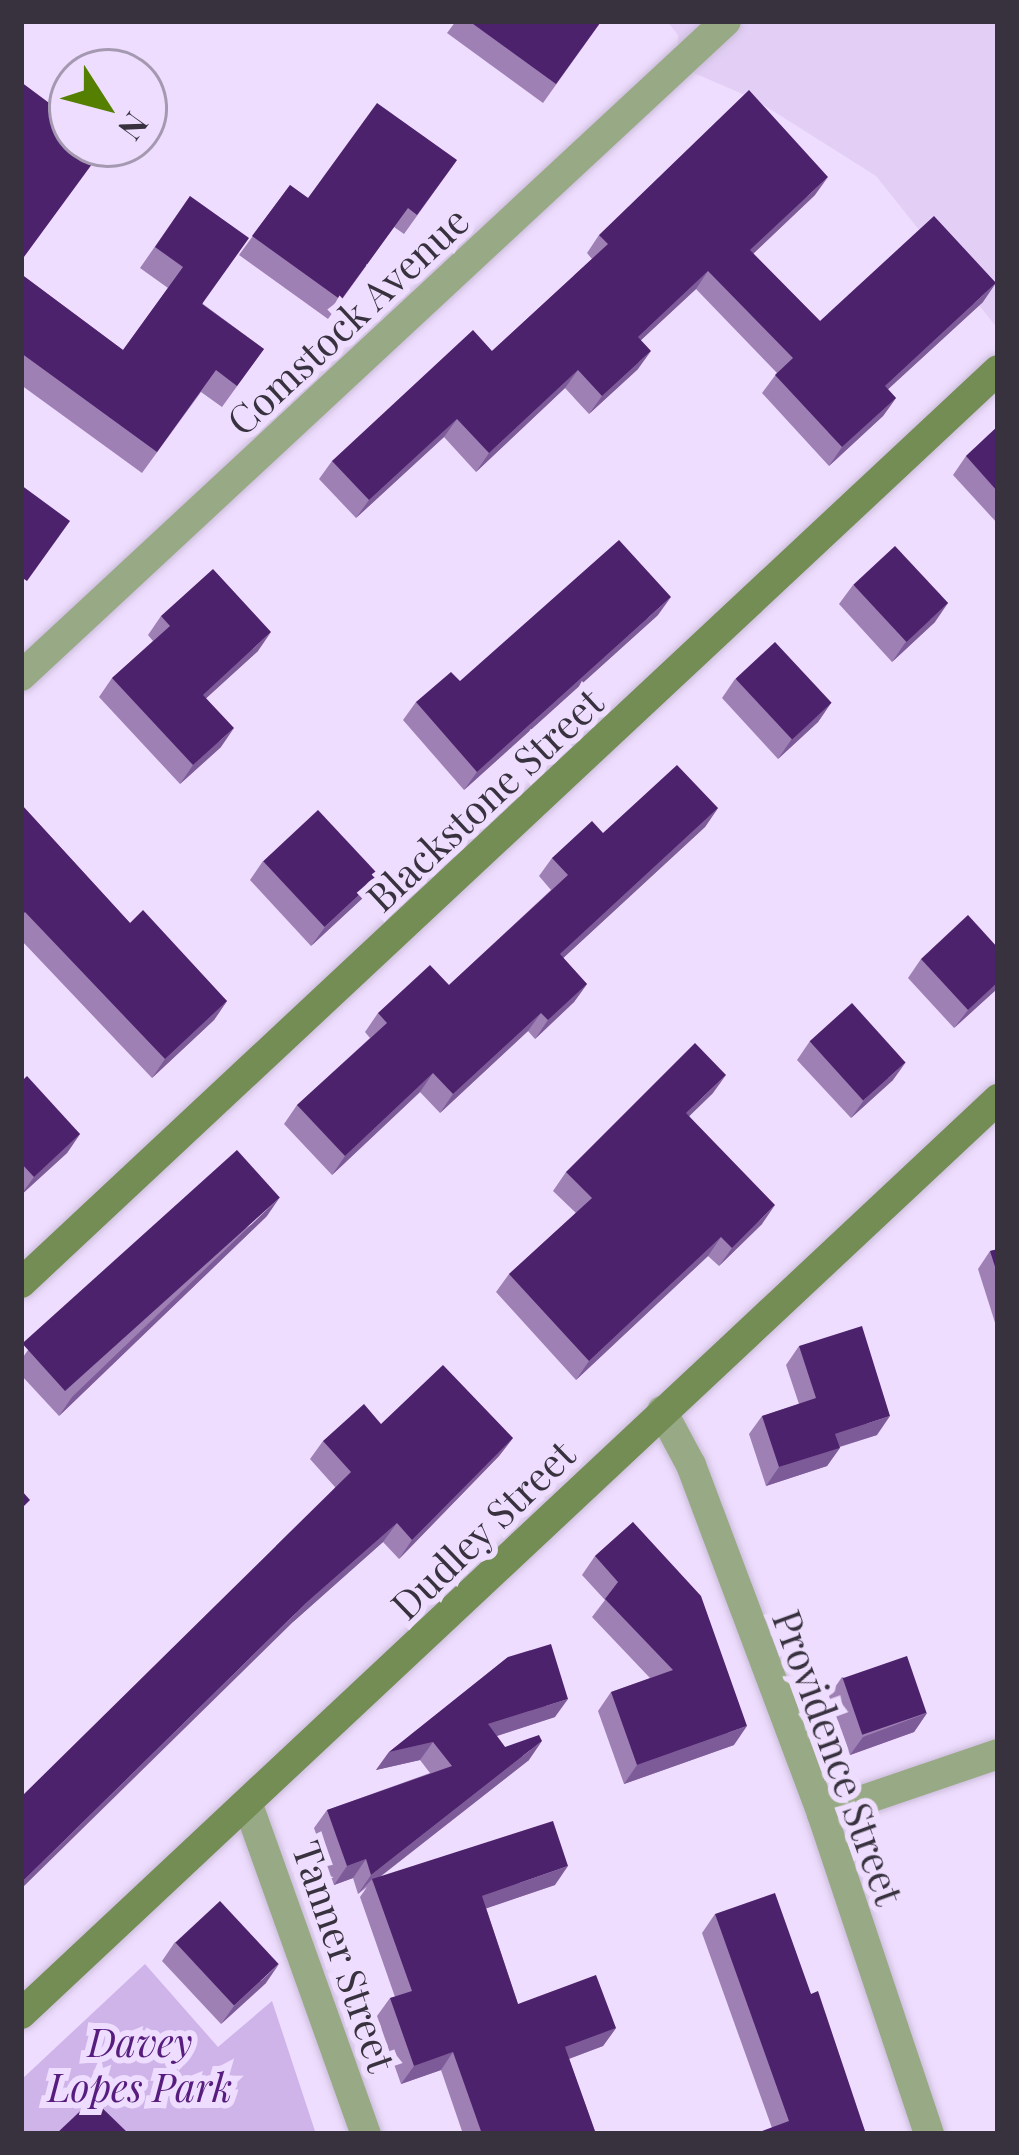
<!DOCTYPE html>
<style>
body{margin:0}
#map{position:relative;width:1019px;height:2155px;overflow:hidden;background:#eeddfe;font-family:"Playfair Display",serif}
div>[style]{position:absolute}
.built>*{inset:0;background:#e3cff6}
.green>*{inset:0;background:#cfb4ea}
.roads{filter:drop-shadow(0 0 3px #cabbd8) drop-shadow(0 0 3px #cabbd8)}
.street>*{height:30px;margin:-15px;padding:0 15px;transform-origin:15px;border-radius:15px;background:#98aa85}
.secondary>*{height:30px;margin:-15px;padding:0 15px;transform-origin:15px;border-radius:15px;background:#738d55}
.wall>*{inset:0;background:#9e80b5}
.shaded-wall>*{inset:0;background:#7d5a98}
.building>*{inset:0;background:#4d226c;transform-origin:0 0}
span{translate:-50% -50%;white-space:nowrap;text-align:center;line-height:1.15;-webkit-text-stroke:12px #eeddfe;paint-order:stroke}
.street-label{font-size:39px;color:#38323f}
.park-label{font-size:39px;color:#571d7e;font-style:italic}
.frame{position:absolute;inset:0;border:24px solid #38323f;pointer-events:none}
.north{position:absolute;left:48px;top:48px;width:120px;height:120px;box-sizing:border-box;background:#eeddfe;border:3px solid #a599b2;border-radius:50%;rotate:126deg;font-size:33px;font-weight:700;line-height:48px;text-align:center;color:#38323f}
.north::after{content:'';display:block;margin:auto;width:42px;height:54px;background:#557f00;clip-path:polygon(50% 0,100% 100%,50% 72%,0 100%)}
</style>
<div id="map">
<div class="built">
<i style="clip-path:polygon(667px 21px,998px 21px,998px 329px,876px 176px,754px 99px,678px 66px,678px 35px)"></i>
</div>
<div class="green">
<i style="clip-path:polygon(145px 1964px,218px 2047px,272px 2001px,316px 2134px,21px 2134px,21px 2080px)"></i>
</div>
<div class="roads">
<div class="street">
<i style="left:21px;top:676px;width:962px;rotate:-42.89deg"></i>
<i style="left:662px;top:1411px;width:61px;rotate:61.8deg"></i>
<i style="left:691px;top:1465px;width:373px;rotate:69.4deg"></i>
<i style="left:822px;top:1814px;width:337px;rotate:71.5deg"></i>
<i style="left:248px;top:1805px;width:350px;rotate:70.3deg"></i>
<i style="left:822px;top:1814px;width:186px;rotate:-18.8deg"></i>
</div>
<div class="secondary">
<i style="left:21px;top:1283px;width:1337px;rotate:-43.06deg"></i>
<i style="left:21px;top:2014px;width:1339px;rotate:-43.12deg"></i>
</div>
</div>
<div class="wall">
<i style="clip-path:polygon(456px 21px,598px 21px,600px 23px,543px 103px,447px 33px)"></i>
<i style="clip-path:polygon(457px 160px,404px 234px,394px 227px,328px 319px,239px 255px,290px 185px,308px 198px)"></i>
<i style="clip-path:polygon(815px 195px,753px 254px,820px 321px,983px 302px,888px 389px,896px 398px,883px 416px,829px 466px,762px 393px,777px 373px,696px 289px,641px 340px,638px 369px,589px 414px,565px 388px,476px 472px,444px 437px,356px 518px,319px 479px,332px 461px,492px 351px,592px 259px,587px 253px,599px 235px)"></i>
<i style="clip-path:polygon(190px 196px,203px 304px,264px 349px,222px 407px,201px 392px,142px 473px,21px 385px,21px 274px,123px 350px,168px 288px,140px 268px)"></i>
<i style="clip-path:polygon(998px 426px,998px 524px,953px 475px,966px 456px)"></i>
<i style="clip-path:polygon(853px 585px,935px 622px,892px 662px,839px 604px)"></i>
<i style="clip-path:polygon(658px 615px,464px 790px,403px 720px,416px 702px,460px 681px)"></i>
<i style="clip-path:polygon(161px 616px,258px 651px,206px 698px,221px 747px,180px 784px,99px 697px,112px 678px,153px 641px,148px 635px)"></i>
<i style="clip-path:polygon(735px 679px,831px 703px,818px 722px,778px 759px,722px 698px)"></i>
<i style="clip-path:polygon(21px 804px,130px 923px,227px 1001px,214px 1020px,152px 1078px,21px 940px)"></i>
<i style="clip-path:polygon(718px 808px,705px 827px,563px 958px,587px 984px,574px 1002px,535px 1039px,528px 1031px,440px 1113px,420px 1092px,332px 1175px,284px 1124px,297px 1105px,370px 1038px,365px 1032px,378px 1013px,449px 985px,551px 890px,539px 876px,552px 858px,603px 833px)"></i>
<i style="clip-path:polygon(263px 861px,366px 895px,311px 946px,250px 880px)"></i>
<i style="clip-path:polygon(998px 948px,998px 988px,954px 1028px,908px 978px,921px 959px)"></i>
<i style="clip-path:polygon(810px 1041px,893px 1080px,851px 1118px,797px 1060px)"></i>
<i style="clip-path:polygon(21px 1082px,80px 1134px,67px 1153px,21px 1195px)"></i>
<i style="clip-path:polygon(713px 1093px,689px 1116px,762px 1224px,719px 1266px,708px 1256px,576px 1380px,496px 1292px,509px 1274px,576px 1213px,553px 1191px,566px 1172px)"></i>
<i style="clip-path:polygon(267px 1216px,59px 1416px,21px 1375px,21px 1360px,28px 1350px)"></i>
<i style="clip-path:polygon(998px 1249px,998px 1332px,978px 1269px,990px 1251px)"></i>
<i style="clip-path:polygon(799px 1346px,877px 1435px,840px 1447px,827px 1466px,766px 1486px,749px 1434px,762px 1416px,799px 1404px,786px 1365px)"></i>
<i style="clip-path:polygon(381px 1424px,513px 1438px,499px 1456px,399px 1559px,383px 1542px,293px 1622px,335px 1487px,310px 1459px,323px 1441px)"></i>
<i style="clip-path:polygon(633px 1522px,734px 1745px,624px 1784px,598px 1711px,611px 1692px,650px 1678px,592px 1617px,605px 1600px,582px 1575px,595px 1556px)"></i>
<i style="clip-path:polygon(508px 1657px,555px 1717px,497px 1736px,505px 1747px,529px 1760px,380px 1877px,555px 1885px,486px 1908px,518px 2004px,616px 2028px,603px 2046px,569px 2059px,596px 2134px,463px 2134px,441px 2070px,401px 2084px,377px 2016px,390px 1998px,395px 1997px,360px 1897px,367px 1887px,358px 1894px,353px 1878px,334px 1885px,314px 1828px,327px 1810px,430px 1773px,420px 1760px,376px 1770px,389px 1752px)"></i>
<i style="clip-path:polygon(842px 1677px,927px 1713px,914px 1732px,850px 1755px,829px 1696px)"></i>
<i style="clip-path:polygon(715px 1914px,811px 1994px,866px 2134px,772px 2128px,702px 1933px)"></i>
<i style="clip-path:polygon(175px 1942px,266px 1983px,221px 2024px,162px 1961px)"></i>
</div>
<div class="shaded-wall">
<i style="clip-path:polygon(828px 177px,815px 195px,737px 269px,750px 250px)"></i>
<i style="clip-path:polygon(708px 271px,696px 289px,625px 355px,638px 337px)"></i>
<i style="clip-path:polygon(996px 283px,983px 302px,872px 404px,885px 386px)"></i>
<i style="clip-path:polygon(651px 351px,638px 369px,589px 414px,602px 396px)"></i>
<i style="clip-path:polygon(578px 370px,565px 388px,476px 472px,489px 453px)"></i>
<i style="clip-path:polygon(896px 398px,883px 416px,829px 466px,842px 447px)"></i>
<i style="clip-path:polygon(457px 419px,444px 437px,356px 518px,369px 500px)"></i>
<i style="clip-path:polygon(671px 597px,658px 615px,464px 790px,477px 772px)"></i>
<i style="clip-path:polygon(948px 603px,935px 622px,892px 662px,905px 643px)"></i>
<i style="clip-path:polygon(271px 632px,258px 651px,190px 713px,203px 695px)"></i>
<i style="clip-path:polygon(831px 703px,818px 722px,778px 759px,791px 740px)"></i>
<i style="clip-path:polygon(234px 728px,221px 747px,180px 784px,193px 765px)"></i>
<i style="clip-path:polygon(718px 808px,705px 827px,547px 973px,560px 954px)"></i>
<i style="clip-path:polygon(379px 876px,366px 895px,311px 946px,325px 927px)"></i>
<i style="clip-path:polygon(998px 982px,998px 988px,954px 1028px,968px 1010px)"></i>
<i style="clip-path:polygon(587px 984px,574px 1002px,535px 1039px,548px 1020px)"></i>
<i style="clip-path:polygon(227px 1001px,214px 1020px,152px 1078px,165px 1059px)"></i>
<i style="clip-path:polygon(541px 1013px,528px 1031px,440px 1113px,453px 1094px)"></i>
<i style="clip-path:polygon(906px 1062px,893px 1080px,851px 1118px,864px 1100px)"></i>
<i style="clip-path:polygon(433px 1073px,420px 1092px,332px 1175px,345px 1156px)"></i>
<i style="clip-path:polygon(726px 1075px,713px 1093px,673px 1132px,686px 1113px)"></i>
<i style="clip-path:polygon(80px 1134px,67px 1153px,21px 1195px,34px 1177px)"></i>
<i style="clip-path:polygon(280px 1197px,267px 1216px,59px 1416px,72px 1397px)"></i>
<i style="clip-path:polygon(775px 1205px,762px 1224px,719px 1266px,732px 1248px)"></i>
<i style="clip-path:polygon(721px 1237px,708px 1256px,576px 1380px,589px 1361px)"></i>
<i style="clip-path:polygon(890px 1416px,877px 1435px,822px 1452px,835px 1434px)"></i>
<i style="clip-path:polygon(513px 1438px,499px 1456px,399px 1559px,412px 1540px)"></i>
<i style="clip-path:polygon(840px 1448px,827px 1466px,766px 1486px,779px 1467px)"></i>
<i style="clip-path:polygon(397px 1523px,383px 1542px,293px 1622px,21px 1889px,21px 1883px,306px 1603px)"></i>
<i style="clip-path:polygon(568px 1699px,555px 1717px,475px 1743px,488px 1724px)"></i>
<i style="clip-path:polygon(927px 1713px,914px 1732px,850px 1755px,863px 1737px)"></i>
<i style="clip-path:polygon(747px 1726px,734px 1745px,624px 1784px,637px 1765px)"></i>
<i style="clip-path:polygon(542px 1741px,529px 1760px,373px 1882px,372px 1879px,358px 1894px,371px 1875px)"></i>
<i style="clip-path:polygon(433px 1742px,420px 1760px,376px 1770px,389px 1752px)"></i>
<i style="clip-path:polygon(366px 1859px,353px 1878px,334px 1885px,347px 1866px)"></i>
<i style="clip-path:polygon(568px 1866px,555px 1885px,470px 1914px,482px 1896px)"></i>
<i style="clip-path:polygon(279px 1964px,266px 1983px,221px 2024px,234px 2006px)"></i>
<i style="clip-path:polygon(616px 2028px,603px 2046px,552px 2065px,565px 2047px)"></i>
<i style="clip-path:polygon(453px 2052px,441px 2070px,401px 2084px,414px 2066px)"></i>
</div>
<div class="building">
<i style="clip-path:polygon(469px 21px,598px 21px,600px 23px,556px 84px)"></i>
<i style="clip-path:polygon(21px 82px,72px 120px,72px 144px,106px 145px,21px 261px)"></i>
<i style="clip-path:polygon(749px 90px,828px 177px,750px 250px,820px 321px,934px 216px,996px 283px,885px 386px,896px 398px,842px 447px,775px 375px,793px 358px,708px 271px,638px 337px,651px 351px,602px 396px,578px 370px,489px 453px,457px 419px,369px 500px,332px 461px,473px 330px,492px 351px,608px 244px,599px 235px)"></i>
<i style="clip-path:polygon(377px 103px,457px 160px,417px 215px,408px 208px,341px 300px,252px 236px,290px 185px,308px 198px)"></i>
<i style="clip-path:polygon(190px 196px,249px 238px,202px 304px,264px 349px,237px 386px,216px 370px,157px 452px,21px 353px,21px 274px,123px 350px,183px 267px,155px 247px)"></i>
<i style="clip-path:polygon(998px 426px,998px 492px,966px 456px)"></i>
<i style="clip-path:polygon(21px 485px,70px 521px,27px 581px,21px 577px)"></i>
<i style="clip-path:polygon(619px 540px,671px 597px,477px 772px,416px 702px,451px 672px,460px 681px)"></i>
<i style="left:895px;top:546px;width:78px;height:57px;rotate:47deg"></i>
<i style="clip-path:polygon(213px 569px,271px 632px,203px 695px,234px 728px,193px 765px,112px 678px,170px 626px,161px 616px)"></i>
<i style="left:775px;top:642px;width:83px;height:54px;rotate:47deg"></i>
<i style="clip-path:polygon(677px 765px,718px 808px,560px 954px,587px 984px,548px 1020px,541px 1013px,453px 1094px,433px 1073px,345px 1156px,297px 1105px,387px 1023px,378px 1013px,430px 965px,449px 985px,568px 875px,552px 858px,592px 821px,603px 833px)"></i>
<i style="clip-path:polygon(21px 804px,130px 923px,143px 910px,227px 1001px,165px 1059px,25px 912px,21px 916px)"></i>
<i style="left:318px;top:810px;width:90px;height:75px;rotate:47deg"></i>
<i style="clip-path:polygon(968px 915px,998px 948px,998px 982px,968px 1010px,921px 959px)"></i>
<i style="left:852px;top:1003px;width:80px;height:57px;rotate:48deg"></i>
<i style="clip-path:polygon(695px 1043px,726px 1075px,686px 1113px,775px 1205px,732px 1248px,721px 1237px,589px 1361px,509px 1274px,592px 1198px,566px 1172px)"></i>
<i style="clip-path:polygon(27px 1076px,80px 1134px,34px 1177px,21px 1163px,21px 1082px)"></i>
<i style="left:237px;top:1150px;width:64px;height:289px;rotate:48deg"></i>
<i style="clip-path:polygon(998px 1249px,998px 1276px,990px 1251px)"></i>
<i style="clip-path:polygon(862px 1326px,890px 1416px,835px 1434px,840px 1448px,779px 1467px,762px 1416px,816px 1398px,799px 1346px)"></i>
<i style="clip-path:polygon(443px 1365px,513px 1438px,412px 1540px,397px 1523px,306px 1603px,21px 1883px,21px 1797px,351px 1472px,323px 1441px,364px 1404px,381px 1424px)"></i>
<i style="clip-path:polygon(21px 1490px,30px 1500px,21px 1509px)"></i>
<i style="clip-path:polygon(633px 1522px,701px 1596px,747px 1726px,637px 1765px,611px 1692px,673px 1670px,605px 1599px,618px 1582px,595px 1556px)"></i>
<i style="clip-path:polygon(551px 1644px,568px 1699px,488px 1724px,505px 1747px,539px 1735px,542px 1741px,371px 1875px,366px 1859px,347px 1866px,327px 1810px,452px 1766px,433px 1742px,389px 1752px,508px 1657px)"></i>
<i style="left:907px;top:1656px;width:60px;height:68px;rotate:71deg"></i>
<i style="clip-path:polygon(553px 1821px,568px 1866px,482px 1896px,518px 2004px,596px 1975px,616px 2028px,565px 2047px,596px 2134px,482px 2134px,453px 2052px,414px 2066px,390px 1998px,412px 1991px,372px 1879px)"></i>
<i style="clip-path:polygon(775px 1893px,811px 1994px,818px 1991px,866px 2134px,754px 2134px,789px 2121px,715px 1914px)"></i>
<i style="left:220px;top:1901px;width:86px;height:61px;rotate:47deg"></i>
<i style="clip-path:polygon(93px 2099px,129px 2134px,56px 2134px)"></i>
</div>
<div class="street-label">
<span style="left:347px;top:320px;rotate:-43deg">Comstock Avenue</span>
<span style="left:484px;top:799px;rotate:-43deg">Blackstone Street</span>
<span style="left:482px;top:1529px;rotate:-44deg">Dudley Street</span>
<span style="left:839px;top:1757px;rotate:70deg">Providence Street</span>
<span style="left:345px;top:1956px;rotate:71deg">Tanner Street</span>
</div>
<div class="park-label">
<span style="left:140px;top:2064px">Davey<br>Lopes Park</span>
</div>
<div class="frame"></div>
<div class="north">N</div>
</div>
